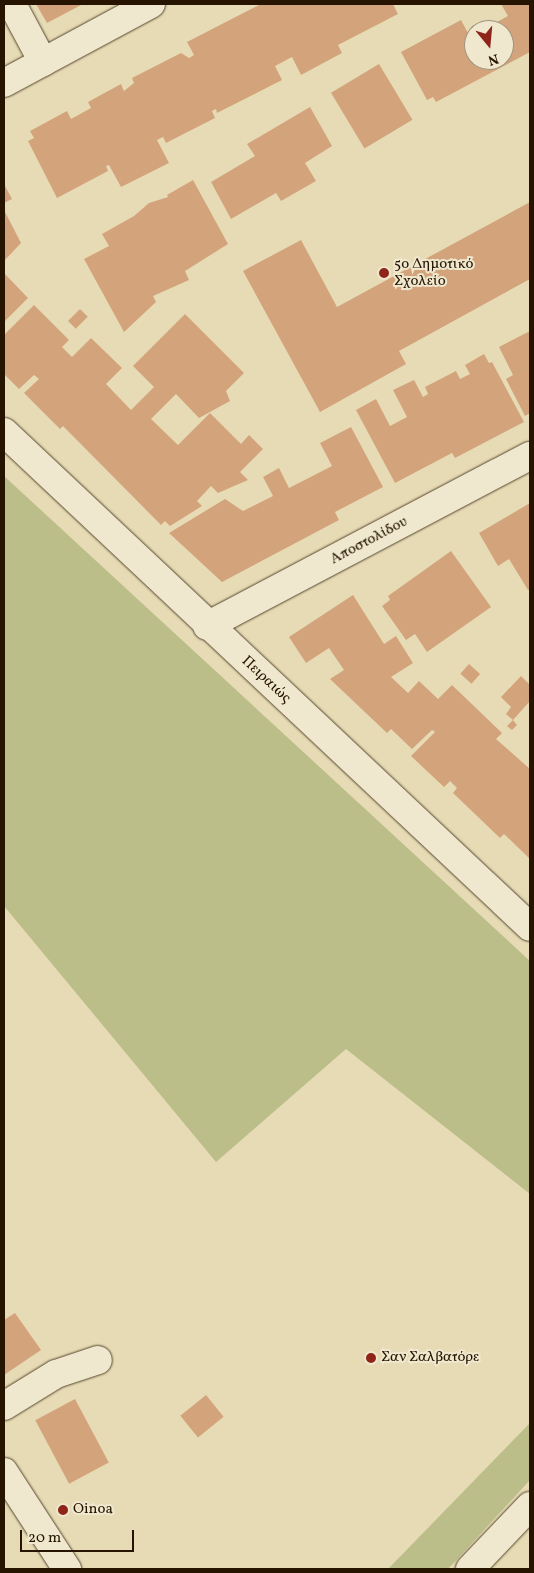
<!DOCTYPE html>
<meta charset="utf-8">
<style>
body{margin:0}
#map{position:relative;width:534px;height:1573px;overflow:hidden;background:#e7dbb5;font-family:Vollkorn,serif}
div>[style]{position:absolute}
.green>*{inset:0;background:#bcbe8a}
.building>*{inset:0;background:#d3a47c;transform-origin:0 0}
.roads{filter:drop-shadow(0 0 1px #56462d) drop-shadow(0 0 1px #56462d)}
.minor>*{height:28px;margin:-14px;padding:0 14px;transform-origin:14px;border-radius:14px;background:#efe8cf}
.dots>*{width:14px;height:14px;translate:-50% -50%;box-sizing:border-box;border:2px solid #efe8cf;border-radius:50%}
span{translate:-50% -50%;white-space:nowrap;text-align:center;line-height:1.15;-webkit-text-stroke:4px #efe8cf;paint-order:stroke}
.poi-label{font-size:15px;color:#261400}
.left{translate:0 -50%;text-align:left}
.street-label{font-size:15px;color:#261400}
.frame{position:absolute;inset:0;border:5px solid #261400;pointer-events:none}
.north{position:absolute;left:464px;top:20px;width:50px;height:50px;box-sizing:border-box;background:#efe8cf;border:1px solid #9f937c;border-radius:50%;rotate:163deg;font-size:14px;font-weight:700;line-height:20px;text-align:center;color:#261400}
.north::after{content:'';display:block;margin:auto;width:18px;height:22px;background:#8f2418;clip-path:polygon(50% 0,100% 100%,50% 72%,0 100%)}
.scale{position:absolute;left:20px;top:1530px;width:114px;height:22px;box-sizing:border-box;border:2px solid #261400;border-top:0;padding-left:6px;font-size:15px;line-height:18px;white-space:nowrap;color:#261400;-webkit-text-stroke:4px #efe8cf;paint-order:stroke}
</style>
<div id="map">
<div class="green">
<i style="clip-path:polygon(4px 476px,530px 961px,530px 1194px,346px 1049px,216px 1162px,4px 906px)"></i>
<i style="clip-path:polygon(530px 1423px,530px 1480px,448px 1569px,388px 1569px)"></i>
</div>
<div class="building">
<i style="clip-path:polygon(36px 4px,83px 4px,47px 23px)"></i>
<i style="clip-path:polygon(261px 4px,393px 4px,398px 14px,338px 45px,342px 53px,301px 75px,292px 57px,275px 66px,282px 80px,217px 113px,216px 109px,212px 111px,215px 118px,166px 143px,163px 137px,157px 140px,169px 163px,121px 187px,109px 165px,106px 166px,108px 171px,57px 198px,28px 141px,34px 138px,30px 131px,67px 111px,71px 119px,91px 108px,88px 102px,121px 84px,124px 91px,134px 83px,132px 78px,181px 53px,189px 58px,194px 55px,187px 42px)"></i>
<i style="clip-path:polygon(501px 4px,530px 4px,530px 52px,436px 102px,433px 97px,427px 100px,401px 52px,461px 20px,469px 35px,474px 32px,474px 60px,504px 60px,504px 30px,482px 30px,508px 16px)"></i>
<i style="left:379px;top:64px;width:65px;height:56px;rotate:59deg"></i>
<i style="clip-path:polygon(310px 107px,332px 146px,305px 163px,316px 181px,281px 201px,276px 193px,231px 219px,211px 182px,255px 156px,247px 144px)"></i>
<i style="clip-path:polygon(193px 180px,228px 244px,185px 271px,189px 280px,153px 296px,156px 302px,124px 332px,84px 259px,109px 246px,102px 234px,134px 216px,149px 203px,168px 197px,167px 195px)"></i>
<i style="clip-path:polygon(4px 184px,12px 199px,4px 203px)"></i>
<i style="clip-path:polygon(530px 202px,530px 279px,399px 351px,406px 364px,320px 412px,243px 271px,301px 240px,337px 307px)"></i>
<i style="clip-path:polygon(4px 210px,21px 243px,4px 261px)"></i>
<i style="clip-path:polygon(4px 273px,28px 298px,4px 322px)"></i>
<i style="clip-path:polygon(34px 305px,69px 340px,62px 347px,72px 357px,91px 338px,122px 368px,106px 384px,131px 410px,154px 387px,133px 366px,185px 314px,244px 373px,226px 391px,230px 401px,199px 418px,176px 394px,151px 419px,178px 445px,210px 413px,241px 444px,249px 435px,263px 449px,240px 472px,248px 480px,218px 493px,211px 486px,197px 501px,202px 506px,170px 526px,165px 521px,161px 525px,63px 426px,60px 429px,24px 393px,39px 379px,34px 375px,19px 389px,4px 374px,4px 335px)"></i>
<i style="left:80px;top:309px;width:11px;height:17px;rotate:45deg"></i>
<i style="clip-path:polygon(530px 331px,530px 413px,525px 416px,506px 379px,513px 375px,499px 347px)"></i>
<i style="clip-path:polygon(484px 354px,489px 363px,492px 362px,524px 422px,455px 458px,452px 453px,395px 483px,356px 410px,376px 399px,390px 426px,407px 417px,393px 390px,414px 380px,423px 397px,428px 394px,425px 387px,456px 371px,460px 379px,470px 374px,465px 365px)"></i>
<i style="clip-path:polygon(351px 427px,383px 487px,335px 512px,339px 520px,222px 582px,169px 533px,225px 499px,243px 511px,273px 496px,263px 477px,279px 468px,289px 488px,332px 466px,320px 443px)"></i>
<i style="clip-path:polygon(530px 503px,530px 589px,528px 590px,509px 559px,498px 566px,479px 533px)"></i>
<i style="clip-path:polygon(451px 551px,491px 607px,427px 652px,415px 634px,406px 640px,382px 606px,390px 600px,388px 596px)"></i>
<i style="clip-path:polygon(353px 595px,384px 644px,396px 636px,413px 663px,391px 677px,408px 693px,419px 681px,438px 699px,452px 685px,502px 733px,496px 739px,530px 769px,530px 859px,504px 834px,500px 838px,453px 793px,457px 788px,450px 781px,444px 787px,411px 756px,435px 732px,432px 730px,412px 749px,391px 729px,387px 733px,330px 679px,344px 670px,329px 648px,306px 663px,289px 637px)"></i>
<i style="left:469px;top:664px;width:15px;height:13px;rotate:42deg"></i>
<i style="clip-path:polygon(521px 676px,530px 685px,530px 701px,513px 720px,506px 714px,511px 707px,501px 697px)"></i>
<i style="clip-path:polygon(513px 720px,517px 725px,512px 730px,507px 726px)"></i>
<i style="clip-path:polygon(15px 1313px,41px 1350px,4px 1375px,4px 1320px)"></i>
<i style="left:206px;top:1395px;width:28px;height:33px;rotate:51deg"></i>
<i style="left:75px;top:1399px;width:72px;height:45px;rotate:62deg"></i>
</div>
<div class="roads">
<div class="minor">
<i style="left:12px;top:4px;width:66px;rotate:61.9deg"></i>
<i style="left:4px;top:83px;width:167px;rotate:-28.3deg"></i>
<i style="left:4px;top:432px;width:722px;rotate:43.26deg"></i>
<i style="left:207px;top:626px;width:365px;rotate:-27.8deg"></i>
<i style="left:4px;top:1406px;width:61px;rotate:-31.6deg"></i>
<i style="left:56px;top:1374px;width:44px;rotate:-18.4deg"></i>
<i style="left:4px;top:1472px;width:116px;rotate:57deg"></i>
<i style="left:470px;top:1569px;width:87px;rotate:-46.4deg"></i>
</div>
</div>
<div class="dots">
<i style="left:384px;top:273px;background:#8f2418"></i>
<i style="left:371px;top:1358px;background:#8f2418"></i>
<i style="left:63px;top:1510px;background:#8f2418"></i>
</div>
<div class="poi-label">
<span class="left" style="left:394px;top:273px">5ο Δημοτικό<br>Σχολείο</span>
<span class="left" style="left:381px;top:1358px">Σαν Σαλβατόρε</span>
<span class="left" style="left:73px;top:1510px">Oinoa</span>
</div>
<div class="street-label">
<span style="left:369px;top:541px;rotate:-28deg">Αποστολίδου</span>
<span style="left:266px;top:680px;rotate:43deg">Πειραιώς</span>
</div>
<div class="frame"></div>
<div class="north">N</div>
<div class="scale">20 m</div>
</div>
